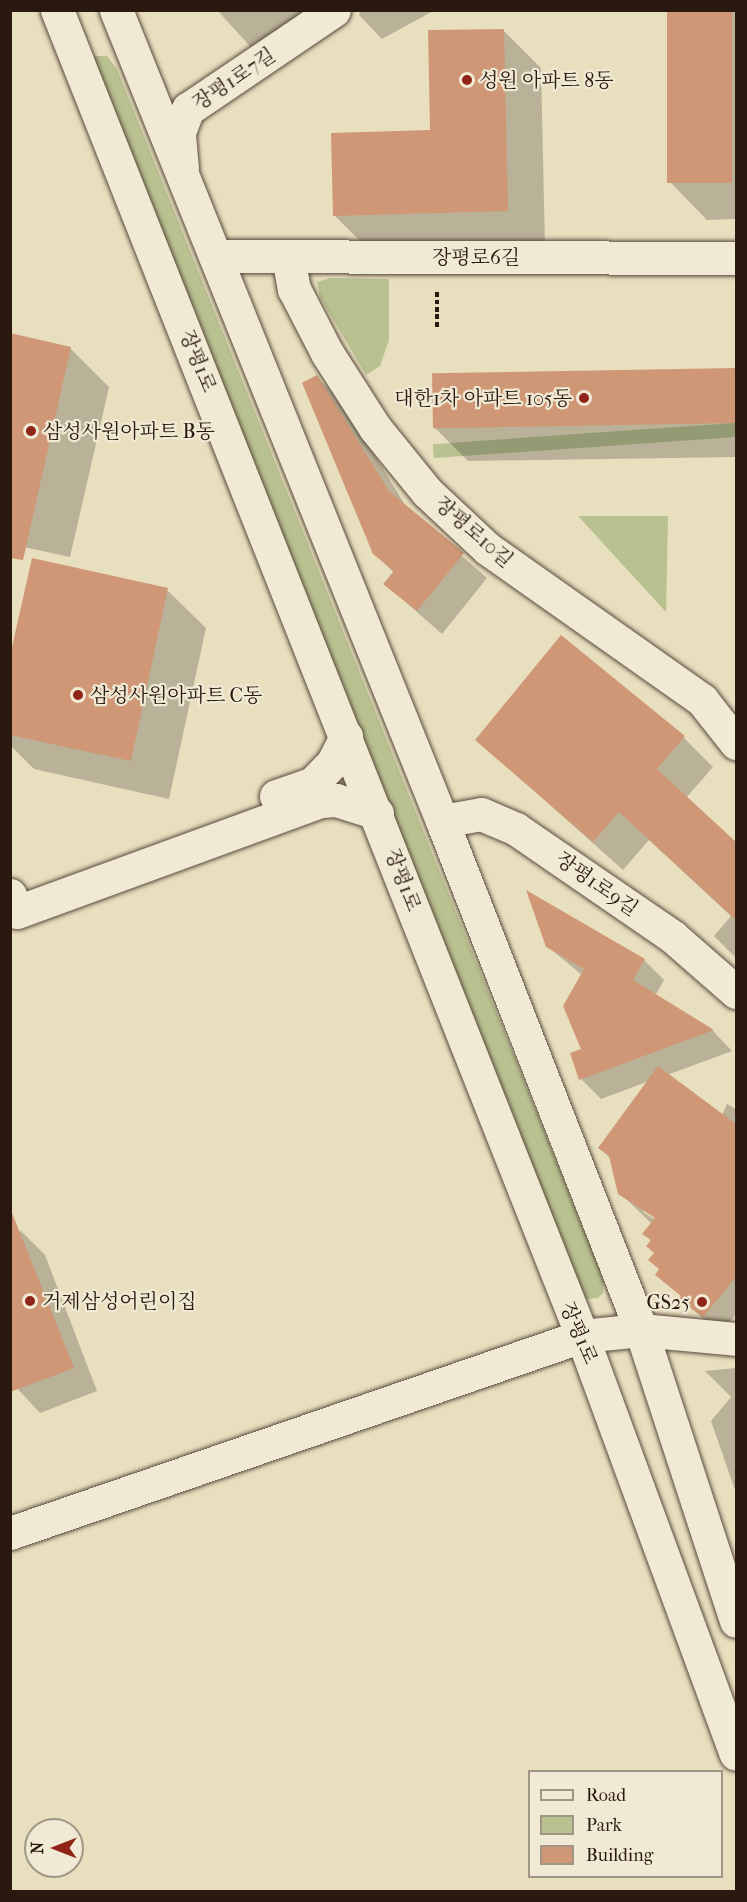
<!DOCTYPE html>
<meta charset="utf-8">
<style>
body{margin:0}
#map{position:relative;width:747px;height:1902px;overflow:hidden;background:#e8dfbf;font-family:"IM FELL French Canon","Noto Serif KR",serif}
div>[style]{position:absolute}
.green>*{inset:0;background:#b9c190;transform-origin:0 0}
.shadow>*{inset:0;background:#0003}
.building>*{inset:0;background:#cf9775;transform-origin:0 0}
.path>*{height:4px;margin-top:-2px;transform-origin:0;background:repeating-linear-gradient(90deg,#2b1910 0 4.5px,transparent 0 7.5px)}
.roads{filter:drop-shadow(0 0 2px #5a4a3c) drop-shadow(0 0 2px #5a4a3c)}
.street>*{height:33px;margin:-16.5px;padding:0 16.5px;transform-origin:16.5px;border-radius:16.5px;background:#f0ead5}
.secondary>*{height:33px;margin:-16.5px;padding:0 16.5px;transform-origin:16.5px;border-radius:16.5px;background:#f0ead5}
.dots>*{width:16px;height:16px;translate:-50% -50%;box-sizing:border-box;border:3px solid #f0ead5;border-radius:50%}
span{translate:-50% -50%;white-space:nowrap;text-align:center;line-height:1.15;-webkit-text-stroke:4.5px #f0ead5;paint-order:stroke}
.street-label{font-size:20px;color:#2b1910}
.poi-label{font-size:20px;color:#2b1910}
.left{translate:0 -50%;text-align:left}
.right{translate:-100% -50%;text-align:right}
.frame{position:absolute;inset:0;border:12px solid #2b1910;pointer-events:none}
.legend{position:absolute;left:528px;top:1770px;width:195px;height:108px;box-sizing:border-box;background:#f0ead5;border:2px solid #a19686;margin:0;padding:8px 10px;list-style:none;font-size:18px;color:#2b1910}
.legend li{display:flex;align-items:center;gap:12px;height:30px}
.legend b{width:30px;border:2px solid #a19686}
.north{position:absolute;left:24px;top:1818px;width:60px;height:60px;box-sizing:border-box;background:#f0ead5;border:2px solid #a19686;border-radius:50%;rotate:270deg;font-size:16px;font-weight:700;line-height:24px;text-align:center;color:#2b1910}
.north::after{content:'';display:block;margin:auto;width:21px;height:27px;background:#8f2418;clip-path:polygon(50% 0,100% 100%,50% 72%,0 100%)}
</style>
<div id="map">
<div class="green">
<i style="clip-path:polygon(93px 56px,107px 56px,117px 69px,604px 1280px,603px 1293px,598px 1298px,585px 1299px,90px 64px)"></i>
<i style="clip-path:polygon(330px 278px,389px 279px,389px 340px,380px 366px,366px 375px,320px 297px,317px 282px)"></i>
<i style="left:735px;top:423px;width:14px;height:303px;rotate:86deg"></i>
<i style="clip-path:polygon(578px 516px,668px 516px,666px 612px)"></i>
</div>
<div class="shadow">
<i style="clip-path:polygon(217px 10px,309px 10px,256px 53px)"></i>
<i style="clip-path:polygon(361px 10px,435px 10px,382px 39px,359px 15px)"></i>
<i style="clip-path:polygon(668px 10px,736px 10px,736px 219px,707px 220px,670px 182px)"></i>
<i style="clip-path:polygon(503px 30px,541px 68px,545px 248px,372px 253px,334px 215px,432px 132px)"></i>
<i style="clip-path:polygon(70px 348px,109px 387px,70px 557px,10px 544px)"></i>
<i style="clip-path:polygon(736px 370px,736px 457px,468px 461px,434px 427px,433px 375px)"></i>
<i style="clip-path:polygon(317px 377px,341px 401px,407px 508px,487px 578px,442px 634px,385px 584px,394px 573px,374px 553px)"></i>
<i style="clip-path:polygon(167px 590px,206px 628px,169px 799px,34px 769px,10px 745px,10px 663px)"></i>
<i style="clip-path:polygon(684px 738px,713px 767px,686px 798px,736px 844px,736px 958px,714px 936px,731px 916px,649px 840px,623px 870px,477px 740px)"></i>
<i style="clip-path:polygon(evenodd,547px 946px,644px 960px,664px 980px,655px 996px,713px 1031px,732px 1051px,667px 1075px,722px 1115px,727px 1104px,736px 1109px,736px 1314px,721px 1333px,680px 1299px,691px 1287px,644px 1233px,652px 1224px,620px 1193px,611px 1159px,600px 1148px,649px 1081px,601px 1099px,581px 1079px,582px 975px,547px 946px,643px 1208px,662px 1221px,661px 1223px,643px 1212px,643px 1208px)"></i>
<i style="clip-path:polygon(21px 1231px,45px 1255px,97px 1391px,40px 1413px,14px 1385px,10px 1235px)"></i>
<i style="clip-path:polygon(736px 1368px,736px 1493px,711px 1421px,731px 1397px,705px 1371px)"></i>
</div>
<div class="building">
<i style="left:667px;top:10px;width:65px;height:173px"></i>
<i style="clip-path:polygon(504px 29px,508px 211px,333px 216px,331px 133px,430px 130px,428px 30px)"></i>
<i style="clip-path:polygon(10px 333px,71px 347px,23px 560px,10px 558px)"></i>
<i style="left:735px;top:368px;width:55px;height:303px;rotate:89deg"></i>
<i style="clip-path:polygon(317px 375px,389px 491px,464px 553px,417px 611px,383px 584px,394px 571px,373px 554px,302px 383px)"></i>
<i style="clip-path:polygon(32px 558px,168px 588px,131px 761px,10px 735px,10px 656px)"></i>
<i style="clip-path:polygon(561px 635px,685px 736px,657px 769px,736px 842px,736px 920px,619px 812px,593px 842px,475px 740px)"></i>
<i style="clip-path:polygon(526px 890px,645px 959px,633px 980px,714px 1030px,579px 1080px,570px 1053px,581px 1049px,563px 1006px,584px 969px,546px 947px)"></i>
<i style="clip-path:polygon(658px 1066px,736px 1124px,736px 1277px,703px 1317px,678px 1299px,681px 1296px,655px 1275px,659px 1269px,648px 1260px,654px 1253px,646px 1246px,651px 1240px,642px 1234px,655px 1218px,618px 1194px,609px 1156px,598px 1148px)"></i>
<i style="clip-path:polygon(10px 1208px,74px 1368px,10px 1392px)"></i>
</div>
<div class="path">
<i style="left:437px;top:292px;width:35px;rotate:90deg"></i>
</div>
<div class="roads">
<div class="street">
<i style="left:182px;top:169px;width:37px;rotate:-95deg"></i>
<i style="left:179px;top:132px;width:25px;rotate:-69deg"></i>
<i style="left:188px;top:109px;width:176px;rotate:-34.1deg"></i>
<i style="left:215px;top:256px;width:521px;rotate:0.22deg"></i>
<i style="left:288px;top:256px;width:34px;rotate:80deg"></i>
<i style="left:294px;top:289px;width:72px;rotate:62.7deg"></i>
<i style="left:327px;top:353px;width:89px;rotate:57.4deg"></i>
<i style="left:375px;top:428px;width:82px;rotate:50.9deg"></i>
<i style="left:427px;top:492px;width:83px;rotate:43.1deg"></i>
<i style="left:488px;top:549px;width:262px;rotate:35.2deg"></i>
<i style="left:702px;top:700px;width:55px;rotate:51.7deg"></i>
<i style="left:276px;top:796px;width:39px;rotate:-19deg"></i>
<i style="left:313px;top:783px;width:29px;rotate:-46deg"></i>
<i style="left:333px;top:762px;width:29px;rotate:-63deg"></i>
<i style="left:442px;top:821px;width:40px;rotate:-10deg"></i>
<i style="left:481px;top:814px;width:38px;rotate:23deg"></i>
<i style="left:516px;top:829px;width:191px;rotate:34.5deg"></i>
<i style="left:673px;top:937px;width:84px;rotate:41.1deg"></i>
<i style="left:10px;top:895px;width:18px;rotate:68deg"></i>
<i style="left:17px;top:912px;width:324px;rotate:-20.1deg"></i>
<i style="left:321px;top:801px;width:15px;rotate:-4deg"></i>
<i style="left:336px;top:800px;width:43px;rotate:17.6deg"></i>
<i style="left:10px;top:1533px;width:605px;rotate:-19deg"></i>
<i style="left:582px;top:1336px;width:59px;rotate:-5.8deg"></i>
<i style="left:641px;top:1330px;width:95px;rotate:5.4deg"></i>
</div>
<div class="secondary">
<i style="left:57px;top:10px;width:1426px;rotate:68.4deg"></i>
<i style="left:582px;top:1336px;width:445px;rotate:69.8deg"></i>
<i style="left:116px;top:10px;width:874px;rotate:68.1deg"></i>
<i style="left:442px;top:821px;width:547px;rotate:68.65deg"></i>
<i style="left:641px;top:1330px;width:306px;rotate:71.9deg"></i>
</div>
</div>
<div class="dots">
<i style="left:467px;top:80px;background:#8f2418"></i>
<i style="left:584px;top:398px;background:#8f2418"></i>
<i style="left:31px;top:431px;background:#8f2418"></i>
<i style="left:78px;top:695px;background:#8f2418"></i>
<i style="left:30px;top:1301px;background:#8f2418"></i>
<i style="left:702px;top:1302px;background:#8f2418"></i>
</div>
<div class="street-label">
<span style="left:234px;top:79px;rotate:-34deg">장평1로7길</span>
<span style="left:476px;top:257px">장평로6길</span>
<span style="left:198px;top:361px;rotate:68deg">장평1로</span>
<span style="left:474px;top:532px;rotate:41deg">장평로10길</span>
<span style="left:403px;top:880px;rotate:69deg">장평1로</span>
<span style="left:597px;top:884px;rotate:35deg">장평1로9길</span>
<span style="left:579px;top:1333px;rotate:67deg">장평1로</span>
</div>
<div class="poi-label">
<span class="left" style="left:479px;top:80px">성원 아파트 8동</span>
<span class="right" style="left:572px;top:398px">대한1차 아파트 105동</span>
<span class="left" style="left:43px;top:431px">삼성사원아파트 B동</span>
<span class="left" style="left:90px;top:695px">삼성사원아파트 C동</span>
<span class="left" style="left:42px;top:1301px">거제삼성어린이집</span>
<span class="right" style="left:690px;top:1302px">GS25</span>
</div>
<div class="frame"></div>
<ul class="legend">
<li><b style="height:8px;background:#f0ead5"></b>Road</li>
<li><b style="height:16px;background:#b9c190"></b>Park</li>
<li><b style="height:16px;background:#cf9775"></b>Building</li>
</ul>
<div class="north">N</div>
</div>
